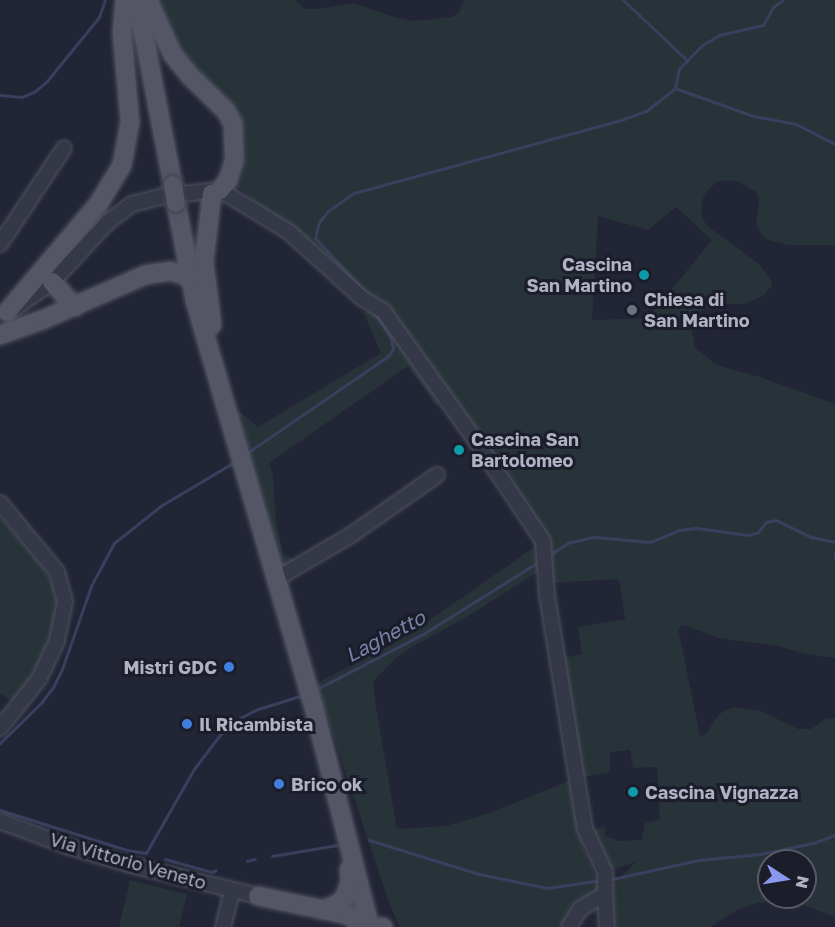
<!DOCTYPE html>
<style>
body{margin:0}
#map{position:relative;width:835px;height:927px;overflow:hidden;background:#222535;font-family:"Golos Text",sans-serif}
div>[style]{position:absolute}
.green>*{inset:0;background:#273339}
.stream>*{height:3px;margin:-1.5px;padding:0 1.5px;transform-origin:1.5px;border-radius:1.5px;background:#393f5d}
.roads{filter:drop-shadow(0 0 2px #505260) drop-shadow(0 0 2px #505260)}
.minor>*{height:14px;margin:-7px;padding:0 7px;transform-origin:7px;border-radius:7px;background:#353846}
.major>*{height:18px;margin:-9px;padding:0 9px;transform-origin:9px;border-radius:9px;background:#545666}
.bridges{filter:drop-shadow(0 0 2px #3f414f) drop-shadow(0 0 2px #3f414f)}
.major-bridge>*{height:18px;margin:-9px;padding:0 9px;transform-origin:9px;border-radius:9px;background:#545666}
.dots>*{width:16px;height:16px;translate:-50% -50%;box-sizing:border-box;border:3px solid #1b1d2a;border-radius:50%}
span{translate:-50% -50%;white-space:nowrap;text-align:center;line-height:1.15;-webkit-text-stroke:6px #1b1d2a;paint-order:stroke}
.poi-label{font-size:18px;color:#b0b2c2;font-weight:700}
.right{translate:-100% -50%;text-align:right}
.left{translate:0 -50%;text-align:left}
.street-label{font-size:18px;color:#b0b2c2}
.water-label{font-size:20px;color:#7b83a8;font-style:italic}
.north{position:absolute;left:757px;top:849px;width:60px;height:60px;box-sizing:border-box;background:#1b1d2a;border:2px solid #575967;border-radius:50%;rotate:102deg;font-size:16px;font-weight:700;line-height:24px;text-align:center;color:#b0b2c2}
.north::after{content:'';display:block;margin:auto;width:21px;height:27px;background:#8b97ec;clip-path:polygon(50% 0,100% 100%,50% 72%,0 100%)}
</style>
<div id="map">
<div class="green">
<i style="clip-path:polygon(evenodd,156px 0,295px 0,305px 9px,319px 9px,354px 3px,391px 16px,414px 21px,452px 17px,459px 12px,464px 0,835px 0,835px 245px,789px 245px,768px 240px,762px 236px,756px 223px,759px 201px,756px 192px,739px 182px,730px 180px,716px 182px,704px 195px,702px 202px,701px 213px,706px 225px,760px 265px,772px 281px,771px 287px,763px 296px,745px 304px,725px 304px,703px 310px,696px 318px,692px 331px,695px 347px,716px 365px,760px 377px,835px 404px,835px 658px,805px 654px,778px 646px,718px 638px,685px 625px,678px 628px,700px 736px,705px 735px,719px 714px,733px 707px,761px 711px,798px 729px,811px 729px,825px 719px,835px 718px,835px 917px,791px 900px,757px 903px,739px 909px,710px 927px,611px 927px,611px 887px,636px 862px,611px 870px,585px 829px,605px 827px,605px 836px,619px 841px,642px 840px,645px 823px,660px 820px,657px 767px,633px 768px,630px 750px,610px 752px,610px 772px,578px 778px,557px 659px,582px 654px,578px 627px,625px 619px,619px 579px,551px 583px,549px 546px,444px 399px,436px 406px,408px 366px,269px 463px,273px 475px,276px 521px,283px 554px,296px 560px,288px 567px,281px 566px,236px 409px,258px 427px,381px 353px,363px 312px,382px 312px,234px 184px,241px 139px,190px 73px,156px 0,676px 207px,712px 240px,648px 318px,592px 320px,598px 216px,648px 230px,676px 207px,156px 0,769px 861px,805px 861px,805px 897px,769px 897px,769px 861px)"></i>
<i style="clip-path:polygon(0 517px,43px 567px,58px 596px,53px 628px,40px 660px,22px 691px,13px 702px,0 693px)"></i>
<i style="clip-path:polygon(543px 541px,539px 571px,468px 616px,410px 648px,394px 660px,373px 681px,376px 707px,397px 829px,446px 826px,490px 813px,571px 780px,583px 847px,600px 887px,598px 892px,568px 912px,565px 927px,400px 927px,391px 908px,316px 684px,410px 634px)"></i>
<i style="clip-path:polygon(130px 880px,187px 894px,179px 927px,119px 927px)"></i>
</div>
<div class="stream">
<i style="left:623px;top:0;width:88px;rotate:43.2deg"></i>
<i style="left:675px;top:88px;width:83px;rotate:19.7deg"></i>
<i style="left:753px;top:116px;width:44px;rotate:10.5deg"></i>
<i style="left:796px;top:124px;width:44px;rotate:27.1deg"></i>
<i style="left:0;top:95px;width:22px;rotate:5deg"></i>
<i style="left:22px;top:97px;width:13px;rotate:-23deg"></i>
<i style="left:34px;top:92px;width:17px;rotate:-40deg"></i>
<i style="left:47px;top:81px;width:82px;rotate:-50.9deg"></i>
<i style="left:99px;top:17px;width:18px;rotate:-71deg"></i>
<i style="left:371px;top:298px;width:82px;rotate:-133deg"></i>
<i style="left:315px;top:238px;width:16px;rotate:-76deg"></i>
<i style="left:319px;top:222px;width:14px;rotate:-51deg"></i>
<i style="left:328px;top:211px;width:32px;rotate:-35deg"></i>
<i style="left:354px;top:193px;width:274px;rotate:-15.3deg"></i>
<i style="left:618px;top:121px;width:30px;rotate:-20deg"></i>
<i style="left:646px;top:111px;width:37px;rotate:-38deg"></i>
<i style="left:675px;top:88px;width:19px;rotate:-78deg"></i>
<i style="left:679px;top:69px;width:32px;rotate:-46deg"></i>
<i style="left:701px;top:46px;width:21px;rotate:-31deg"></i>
<i style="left:719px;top:35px;width:45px;rotate:-12.8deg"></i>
<i style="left:763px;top:25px;width:21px;rotate:-61deg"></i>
<i style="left:773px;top:7px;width:12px;rotate:-35deg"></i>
<i style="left:247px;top:453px;width:171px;rotate:-34.5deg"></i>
<i style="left:388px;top:356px;width:9px;rotate:-54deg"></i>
<i style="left:393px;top:349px;width:11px;rotate:-100deg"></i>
<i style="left:391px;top:338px;width:30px;rotate:-123deg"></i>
<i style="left:835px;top:554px;width:5px;rotate:90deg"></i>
<i style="left:548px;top:556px;width:23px;rotate:-34deg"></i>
<i style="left:567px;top:543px;width:28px;rotate:-13deg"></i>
<i style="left:594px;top:537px;width:56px;rotate:5.1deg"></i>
<i style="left:650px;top:542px;width:31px;rotate:-22deg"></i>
<i style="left:679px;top:530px;width:17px;rotate:-7deg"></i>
<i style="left:696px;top:528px;width:53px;rotate:7.5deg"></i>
<i style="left:749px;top:535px;width:9px;rotate:-18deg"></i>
<i style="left:758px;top:532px;width:13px;rotate:-51deg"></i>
<i style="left:766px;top:522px;width:10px;rotate:-11deg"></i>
<i style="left:776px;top:520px;width:39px;rotate:26deg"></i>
<i style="left:811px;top:537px;width:25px;rotate:12deg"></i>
<i style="left:315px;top:690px;width:122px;rotate:-27.4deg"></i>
<i style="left:423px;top:634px;width:138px;rotate:-32deg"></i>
<i style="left:0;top:743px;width:57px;rotate:-44.3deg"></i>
<i style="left:41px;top:703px;width:20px;rotate:-53deg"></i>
<i style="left:53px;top:687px;width:20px;rotate:-63deg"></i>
<i style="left:62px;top:669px;width:88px;rotate:-70.7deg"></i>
<i style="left:91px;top:586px;width:49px;rotate:-61.9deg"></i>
<i style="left:114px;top:543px;width:61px;rotate:-38.4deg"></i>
<i style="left:162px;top:505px;width:86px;rotate:-30.7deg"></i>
<i style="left:0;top:810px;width:133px;rotate:17.5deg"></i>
<i style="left:127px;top:850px;width:19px;rotate:9deg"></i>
<i style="left:146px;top:853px;width:97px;rotate:-60.3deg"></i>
<i style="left:194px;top:769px;width:41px;rotate:-52.9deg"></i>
<i style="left:219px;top:736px;width:21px;rotate:-45deg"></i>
<i style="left:234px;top:721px;width:27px;rotate:-27deg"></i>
<i style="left:258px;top:709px;width:47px;rotate:-17.3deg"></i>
<i style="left:369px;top:840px;width:115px;rotate:17.2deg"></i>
<i style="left:479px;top:874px;width:69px;rotate:11.6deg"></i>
<i style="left:547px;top:888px;width:55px;rotate:-8.4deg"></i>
<i style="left:272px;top:856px;width:66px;rotate:-9.6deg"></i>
<i style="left:165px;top:859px;width:49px;rotate:15.5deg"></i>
<i style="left:212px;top:872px;width:4px;rotate:-27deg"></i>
<i style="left:247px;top:861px;width:8px;rotate:-14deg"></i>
<i style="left:608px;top:880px;width:93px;rotate:-12.4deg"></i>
<i style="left:699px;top:860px;width:61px;rotate:-5.6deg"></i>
<i style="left:760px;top:854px;width:54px;rotate:-11.7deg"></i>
<i style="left:813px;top:843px;width:23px;rotate:-20deg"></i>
</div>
<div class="roads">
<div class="minor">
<i style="left:0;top:244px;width:115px;rotate:-56.3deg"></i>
<i style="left:15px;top:308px;width:45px;rotate:-35.1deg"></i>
<i style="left:52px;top:282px;width:82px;rotate:-47deg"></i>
<i style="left:108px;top:222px;width:30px;rotate:-37deg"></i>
<i style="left:132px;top:204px;width:32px;rotate:-14deg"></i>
<i style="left:163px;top:196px;width:57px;rotate:-6deg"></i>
<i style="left:220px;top:190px;width:81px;rotate:31.3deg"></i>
<i style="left:289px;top:232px;width:98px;rotate:42.1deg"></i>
<i style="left:362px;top:298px;width:26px;rotate:32deg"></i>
<i style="left:384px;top:312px;width:162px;rotate:54.5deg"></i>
<i style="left:478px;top:444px;width:117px;rotate:56.2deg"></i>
<i style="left:543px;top:541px;width:54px;rotate:85.8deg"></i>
<i style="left:547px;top:595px;width:237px;rotate:80.8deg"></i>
<i style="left:585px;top:829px;width:47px;rotate:65.1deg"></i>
<i style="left:605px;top:872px;width:22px;rotate:90deg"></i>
<i style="left:605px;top:894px;width:29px;rotate:149deg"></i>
<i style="left:580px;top:909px;width:21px;rotate:121deg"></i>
<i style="left:0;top:503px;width:89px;rotate:50.4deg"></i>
<i style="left:57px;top:572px;width:31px;rotate:75deg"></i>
<i style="left:65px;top:602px;width:40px;rotate:102deg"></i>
<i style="left:57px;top:641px;width:42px;rotate:115.3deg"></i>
<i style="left:39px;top:679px;width:63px;rotate:128.5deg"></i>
<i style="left:276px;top:579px;width:87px;rotate:-30.4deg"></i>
<i style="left:351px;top:535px;width:105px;rotate:-34.9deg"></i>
<i style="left:0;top:821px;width:75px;rotate:20.4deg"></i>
<i style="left:70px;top:847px;width:64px;rotate:16.4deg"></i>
<i style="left:131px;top:865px;width:131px;rotate:13.7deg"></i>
<i style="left:605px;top:894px;width:33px;rotate:87deg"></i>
<i style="left:223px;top:927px;width:38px;rotate:-76deg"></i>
</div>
<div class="major">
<i style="left:137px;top:0;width:188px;rotate:79deg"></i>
<i style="left:148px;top:0;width:60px;rotate:65.6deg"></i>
<i style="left:173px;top:55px;width:26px;rotate:51deg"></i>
<i style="left:189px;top:75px;width:52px;rotate:44.2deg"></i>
<i style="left:226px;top:111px;width:15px;rotate:62deg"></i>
<i style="left:233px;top:124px;width:37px;rotate:88deg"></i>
<i style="left:234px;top:161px;width:20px;rotate:108deg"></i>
<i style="left:228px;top:180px;width:13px;rotate:129deg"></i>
<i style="left:176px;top:203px;width:100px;rotate:79deg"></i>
<i style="left:195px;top:301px;width:420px;rotate:73.7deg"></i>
<i style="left:313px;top:704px;width:230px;rotate:75.7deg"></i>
<i style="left:52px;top:282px;width:34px;rotate:47deg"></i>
<i style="left:7px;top:312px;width:143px;rotate:-49.8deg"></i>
<i style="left:99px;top:203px;width:44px;rotate:-58.8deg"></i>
<i style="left:122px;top:165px;width:44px;rotate:-79.5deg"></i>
<i style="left:130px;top:122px;width:89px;rotate:-95.1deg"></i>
<i style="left:122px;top:33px;width:33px;rotate:-85deg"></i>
<i style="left:212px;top:325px;width:64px;rotate:-97.2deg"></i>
<i style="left:204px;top:262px;width:69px;rotate:-83.4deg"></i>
<i style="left:0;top:335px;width:45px;rotate:-19.7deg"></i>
<i style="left:42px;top:320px;width:112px;rotate:-23.6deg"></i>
<i style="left:145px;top:275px;width:25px;rotate:-9deg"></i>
<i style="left:170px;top:271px;width:21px;rotate:17deg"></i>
<i style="left:258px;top:896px;width:92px;rotate:11.9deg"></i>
<i style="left:348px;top:915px;width:20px;rotate:37deg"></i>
<i style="left:322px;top:910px;width:15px;rotate:-20deg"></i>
<i style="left:336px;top:905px;width:12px;rotate:-42deg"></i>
<i style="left:345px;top:897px;width:16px;rotate:-72deg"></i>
<i style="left:350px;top:882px;width:13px;rotate:-94deg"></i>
<i style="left:382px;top:927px;width:1px"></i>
</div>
</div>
<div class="bridges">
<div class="major-bridge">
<i style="left:173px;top:185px;width:18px;rotate:81deg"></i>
</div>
</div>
<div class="dots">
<i style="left:644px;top:275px;background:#0f9aa8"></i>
<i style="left:632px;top:310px;background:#6b7280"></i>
<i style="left:459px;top:450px;background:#0f9aa8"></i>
<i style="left:229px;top:667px;background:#3f7fe0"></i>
<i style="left:187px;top:724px;background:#3f7fe0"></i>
<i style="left:279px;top:784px;background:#3f7fe0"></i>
<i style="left:633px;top:792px;background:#0f9aa8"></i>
</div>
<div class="poi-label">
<span class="right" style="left:632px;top:275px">Cascina<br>San Martino</span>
<span class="left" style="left:644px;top:310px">Chiesa di<br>San Martino</span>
<span class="left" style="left:471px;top:450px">Cascina San<br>Bartolomeo</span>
<span class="right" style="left:217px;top:667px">Mistri GDC</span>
<span class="left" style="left:199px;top:724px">Il Ricambista</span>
<span class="left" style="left:291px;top:784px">Brico ok</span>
<span class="left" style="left:645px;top:792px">Cascina Vignazza</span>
</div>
<div class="street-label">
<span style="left:128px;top:861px;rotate:16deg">Via Vittorio Veneto</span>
</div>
<div class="water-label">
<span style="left:385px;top:636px;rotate:-28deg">Laghetto</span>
</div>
<div class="north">N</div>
</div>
